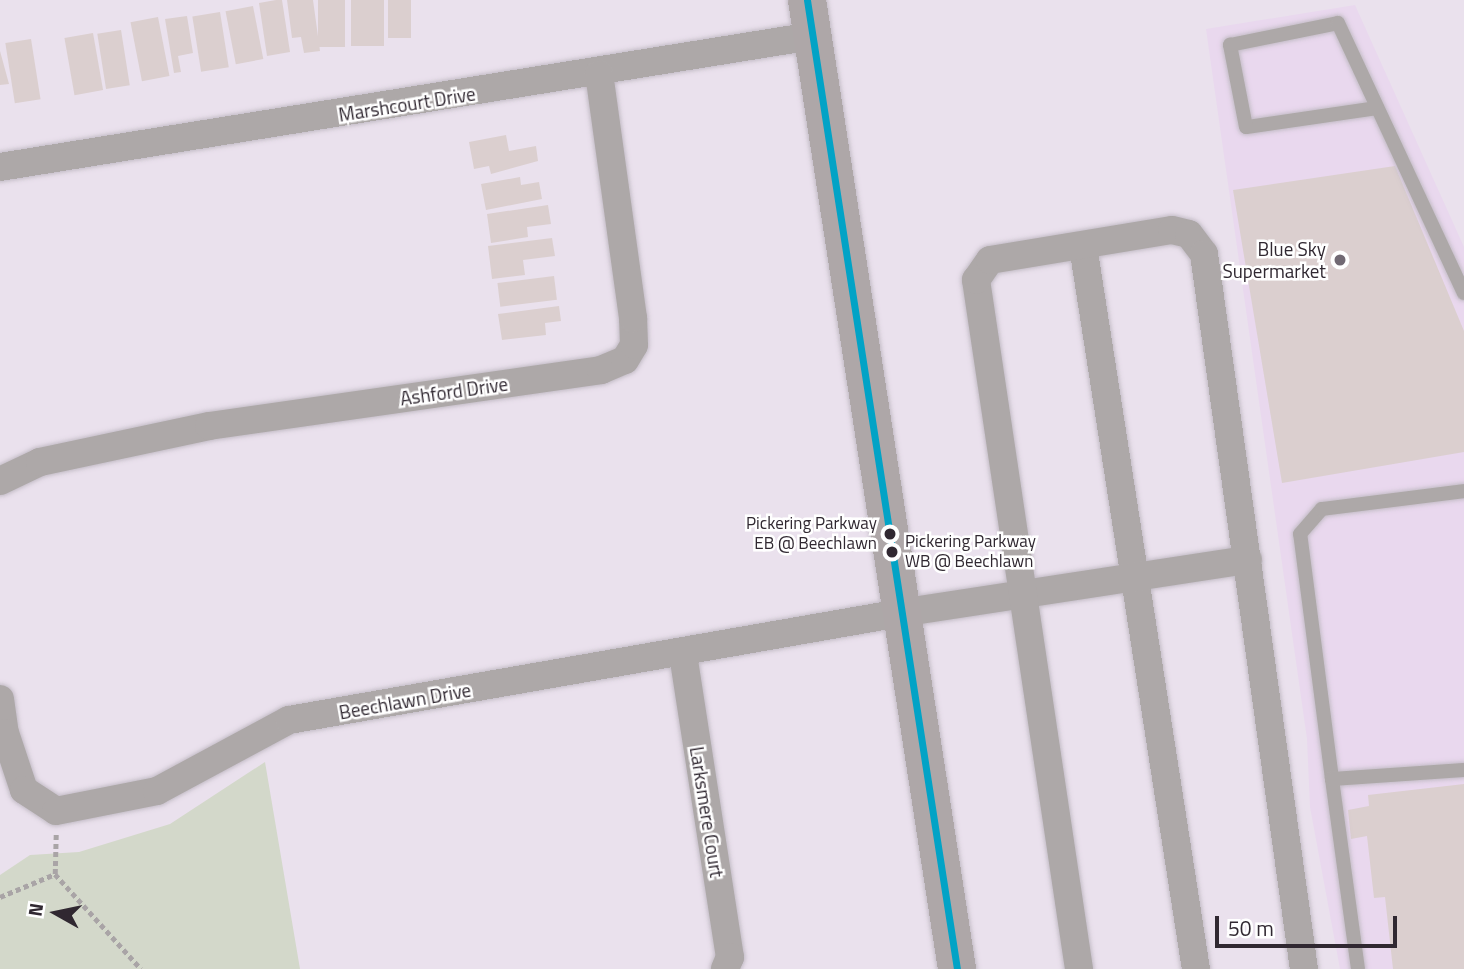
<!DOCTYPE html>
<style>
body{margin:0}
#map{position:relative;width:1464px;height:969px;overflow:hidden;background:#eae1ed;font-family:"Titillium Web",sans-serif}
div>[style]{position:absolute}
.built>*{inset:0;background:#e9d8ee}
.green>*{inset:0;background:#d3d8ca}
.building>*{inset:0;background:#dbcfcf;transform-origin:0 0}
.path>*{height:4.5px;margin-top:-2.25px;transform-origin:0;background:repeating-linear-gradient(90deg,#a9a4a6 0 5px,transparent 0 8.5px)}
.roads{filter:drop-shadow(0 0 2px #c4bdc7) drop-shadow(0 0 2px #c4bdc7)}
.lane>*{height:14px;margin:-7px;padding:0 7px;transform-origin:7px;border-radius:7px;background:#ada8a8}
.street>*{height:28px;margin:-14px;padding:0 14px;transform-origin:14px;border-radius:14px;background:#ada8a8}
.secondary>*{height:38px;margin:-19px;padding:0 19px;transform-origin:19px;border-radius:19px;background:#aea7a8}
.bus-1>*{height:7px;margin:-3.5px;padding:0 3.5px;transform-origin:3.5px;border-radius:3.5px;background:#02a3c6}
.dots>*{width:19px;height:19px;translate:-50% -50%;box-sizing:border-box;border:4px solid #fff;border-radius:50%}
span{translate:-50% -50%;white-space:nowrap;text-align:center;line-height:1.15;-webkit-text-stroke:5px #fff;paint-order:stroke}
.bus-label{font-size:17px;color:#302831}
.right{translate:-100% -50%;text-align:right}
.left{translate:0 -50%;text-align:left}
.street-label{font-size:19px;color:#302831}
.poi-label{font-size:19px;color:#302831}
.north{position:absolute;left:21px;top:878px;width:70px;height:70px;-webkit-text-stroke:5px #fff;paint-order:stroke;rotate:279deg;font-size:19px;font-weight:700;line-height:28px;text-align:center;color:#302831}
.north::after{content:'';display:block;margin:auto;width:24px;height:32px;background:#302831;clip-path:polygon(50% 0,100% 100%,50% 72%,0 100%)}
.scale{position:absolute;left:1215px;top:916px;width:182px;height:32px;box-sizing:border-box;border:4px solid #302831;border-top:0;padding-left:9px;font-size:21px;line-height:24px;white-space:nowrap;color:#302831;-webkit-text-stroke:5px #fff;paint-order:stroke}
</style>
<div id="map">
<div class="built">
<i style="clip-path:polygon(1355px 5px,1464px 247px,1464px 969px,1340px 969px,1310px 807px,1307px 739px,1206px 29px)"></i>
</div>
<div class="green">
<i style="clip-path:polygon(265px 762px,300px 969px,0 969px,0 875px,30px 855px,79px 852px,170px 824px)"></i>
</div>
<div class="building">
<i style="clip-path:polygon(276px 0,282px 0,290px 52px,267px 56px,259px 3px)"></i>
<i style="clip-path:polygon(287px 0,313px 0,320px 51px,304px 53px,301px 37px,292px 38px)"></i>
<i style="left:318px;top:0;width:27px;height:47px"></i>
<i style="left:351px;top:0;width:33px;height:46px"></i>
<i style="left:388px;top:0;width:23px;height:38px"></i>
<i style="left:253px;top:6px;width:54px;height:28px;rotate:79deg"></i>
<i style="left:220px;top:12px;width:56px;height:28px;rotate:81deg"></i>
<i style="clip-path:polygon(187px 16px,193px 53px,178px 56px,181px 72px,174px 73px,165px 19px)"></i>
<i style="left:158px;top:17px;width:60px;height:28px;rotate:79deg"></i>
<i style="left:121px;top:30px;width:56px;height:24px;rotate:81deg"></i>
<i style="left:93px;top:33px;width:58px;height:29px;rotate:80deg"></i>
<i style="left:31px;top:39px;width:61px;height:26px;rotate:81deg"></i>
<i style="clip-path:polygon(0 51px,9px 84px,0 85px)"></i>
<i style="clip-path:polygon(506px 135px,509px 151px,536px 146px,538px 161px,491px 174px,489px 166px,474px 169px,469px 142px)"></i>
<i style="clip-path:polygon(1395px 166px,1464px 331px,1464px 452px,1282px 483px,1233px 190px)"></i>
<i style="clip-path:polygon(520px 177px,521px 185px,539px 182px,542px 199px,486px 210px,481px 184px)"></i>
<i style="clip-path:polygon(548px 205px,551px 224px,527px 227px,528px 237px,491px 243px,487px 214px)"></i>
<i style="clip-path:polygon(552px 238px,555px 256px,523px 260px,525px 275px,492px 279px,488px 246px)"></i>
<i style="left:554px;top:276px;width:24px;height:57px;rotate:83deg"></i>
<i style="clip-path:polygon(559px 306px,561px 321px,545px 323px,546px 335px,502px 340px,498px 314px)"></i>
<i style="clip-path:polygon(1464px 784px,1464px 969px,1393px 969px,1385px 897px,1374px 898px,1367px 836px,1351px 839px,1348px 810px,1369px 806px,1368px 795px)"></i>
</div>
<div class="path">
<i style="left:55px;top:874px;width:128px;rotate:47.8deg"></i>
<i style="left:0;top:897px;width:60px;rotate:-22.7deg"></i>
<i style="left:55px;top:874px;width:41px;rotate:-88.6deg"></i>
</div>
<div class="roads">
<div class="lane">
<i style="left:1377px;top:108px;width:132px;rotate:171.7deg"></i>
<i style="left:1246px;top:127px;width:84px;rotate:-101deg"></i>
<i style="left:1230px;top:45px;width:110px;rotate:-11.5deg"></i>
<i style="left:1338px;top:23px;width:298px;rotate:65deg"></i>
<i style="left:1332px;top:779px;width:247px;rotate:-97.4deg"></i>
<i style="left:1300px;top:534px;width:33px;rotate:-49deg"></i>
<i style="left:1322px;top:509px;width:143px;rotate:-7.2deg"></i>
<i style="left:1358px;top:969px;width:192px;rotate:-97.8deg"></i>
<i style="left:1332px;top:779px;width:132px;rotate:-3.9deg"></i>
</div>
<div class="street">
<i style="left:0;top:167px;width:822px;rotate:-9.16deg"></i>
<i style="left:1083px;top:246px;width:732px;rotate:81.12deg"></i>
<i style="left:0;top:481px;width:44px;rotate:-25.4deg"></i>
<i style="left:40px;top:462px;width:173px;rotate:-12deg"></i>
<i style="left:209px;top:426px;width:396px;rotate:-8.1deg"></i>
<i style="left:601px;top:370px;width:26px;rotate:-23deg"></i>
<i style="left:625px;top:360px;width:17px;rotate:-59deg"></i>
<i style="left:634px;top:345px;width:27px;rotate:-92deg"></i>
<i style="left:633px;top:318px;width:246px;rotate:-97.9deg"></i>
<i style="left:683px;top:654px;width:307px;rotate:81.2deg"></i>
<i style="left:730px;top:957px;width:13px;rotate:113deg"></i>
<i style="left:0;top:699px;width:34px;rotate:82deg"></i>
<i style="left:5px;top:733px;width:60px;rotate:71.6deg"></i>
<i style="left:24px;top:790px;width:38px;rotate:33deg"></i>
<i style="left:56px;top:811px;width:103px;rotate:-11.2deg"></i>
<i style="left:157px;top:791px;width:150px;rotate:-28.3deg"></i>
<i style="left:289px;top:720px;width:620px;rotate:-9.93deg"></i>
<i style="left:900px;top:613px;width:352px;rotate:-8.7deg"></i>
<i style="left:1079px;top:969px;width:697px;rotate:-98.5deg"></i>
<i style="left:976px;top:280px;width:24px;rotate:-55deg"></i>
<i style="left:990px;top:260px;width:184px;rotate:-9.4deg"></i>
<i style="left:1172px;top:230px;width:17px;rotate:13deg"></i>
<i style="left:1189px;top:234px;width:25px;rotate:53deg"></i>
<i style="left:1204px;top:254px;width:722px;rotate:82.04deg"></i>
</div>
<div class="secondary">
<i style="left:807px;top:0;width:981px;rotate:81.2deg"></i>
</div>
</div>
<div class="bus-1">
<i style="left:807px;top:0;width:981px;rotate:81.2deg"></i>
</div>
<div class="dots">
<i style="left:1340px;top:260px;background:#716973"></i>
<i style="left:890px;top:534px;background:#302831"></i>
<i style="left:892px;top:552px;background:#302831"></i>
</div>
<div class="bus-label">
<span class="right" style="left:877px;top:534px">Pickering Parkway<br>EB @ Beechlawn</span>
<span class="left" style="left:905px;top:552px">Pickering Parkway<br>WB @ Beechlawn</span>
</div>
<div class="street-label">
<span style="left:407px;top:104px;rotate:-9deg">Marshcourt Drive</span>
<span style="left:454px;top:391px;rotate:-8deg">Ashford Drive</span>
<span style="left:405px;top:701px;rotate:-10deg">Beechlawn Drive</span>
<span style="left:707px;top:812px;rotate:81deg">Larksmere Court</span>
</div>
<div class="poi-label">
<span class="right" style="left:1326px;top:260px">Blue Sky<br>Supermarket</span>
</div>
<div class="north">N</div>
<div class="scale">50 m</div>
</div>
